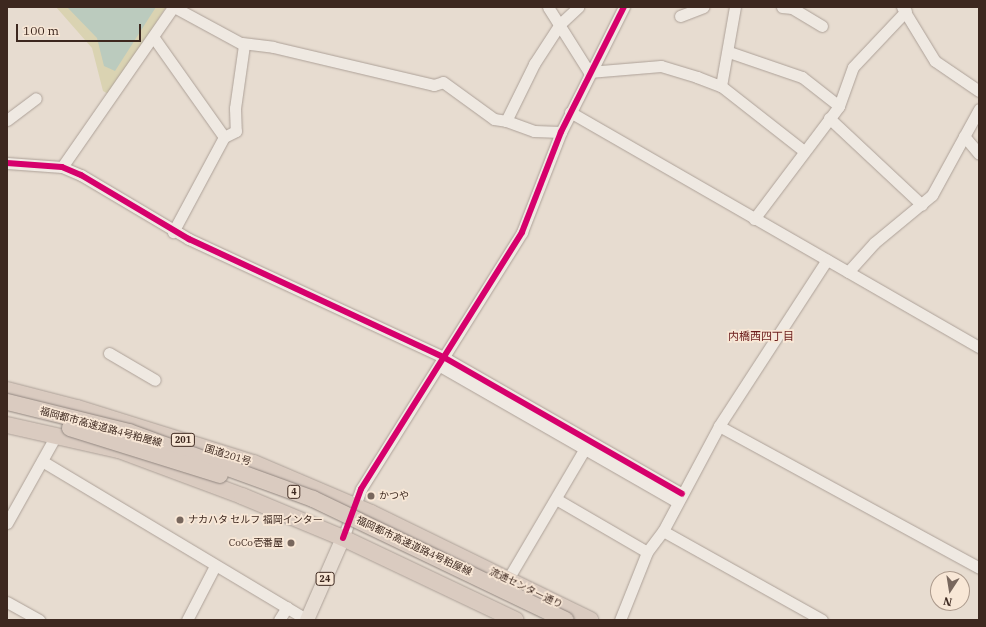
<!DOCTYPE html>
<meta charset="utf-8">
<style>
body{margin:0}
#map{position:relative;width:986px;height:627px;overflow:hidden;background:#e7dcd0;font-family:"IBM Plex Serif","Noto Sans JP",serif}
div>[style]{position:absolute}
.green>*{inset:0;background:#dad3b2}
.water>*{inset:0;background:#bbcbbe}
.roads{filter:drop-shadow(0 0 1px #ada198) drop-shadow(0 0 1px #ada198)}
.minor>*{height:11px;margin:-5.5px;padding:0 5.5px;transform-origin:5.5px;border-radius:5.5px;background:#efe9e2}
.major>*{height:14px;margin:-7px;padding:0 7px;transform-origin:7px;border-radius:7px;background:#e7ddd3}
.highway>*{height:16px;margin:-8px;padding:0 8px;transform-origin:8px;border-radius:8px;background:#dacbc0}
.bridges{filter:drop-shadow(0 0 1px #928780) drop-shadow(0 0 1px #928780)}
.highway-bridge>*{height:16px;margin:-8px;padding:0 8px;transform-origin:8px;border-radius:8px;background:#dacbc0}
.cycleway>*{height:6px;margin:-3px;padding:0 3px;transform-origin:3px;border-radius:3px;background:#d6006c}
.dots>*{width:11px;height:11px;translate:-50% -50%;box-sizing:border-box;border:2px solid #f8e7d6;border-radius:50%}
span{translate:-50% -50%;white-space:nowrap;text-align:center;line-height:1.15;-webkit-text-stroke:3.5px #f8e7d6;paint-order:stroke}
.shield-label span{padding:1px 3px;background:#f8e7d6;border:1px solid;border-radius:3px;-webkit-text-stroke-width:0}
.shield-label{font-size:9px;color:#3d281f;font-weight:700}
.street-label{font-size:10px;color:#3d281f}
.poi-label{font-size:10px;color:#3d281f}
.left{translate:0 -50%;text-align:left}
.right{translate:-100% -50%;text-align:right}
.neighbourhood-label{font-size:11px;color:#6c1d1c}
.frame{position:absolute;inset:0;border:8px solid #3d281f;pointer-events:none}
.north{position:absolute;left:930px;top:571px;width:40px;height:40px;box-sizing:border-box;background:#f8e7d6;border:1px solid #ad9b8d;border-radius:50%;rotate:192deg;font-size:11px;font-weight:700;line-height:16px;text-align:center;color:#3d281f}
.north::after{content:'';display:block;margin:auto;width:14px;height:18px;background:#78675d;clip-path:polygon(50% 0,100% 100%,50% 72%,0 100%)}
.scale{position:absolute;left:16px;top:24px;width:125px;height:18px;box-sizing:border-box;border:2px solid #3d281f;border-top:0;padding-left:5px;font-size:12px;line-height:14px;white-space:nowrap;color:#3d281f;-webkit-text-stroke:3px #f8e7d6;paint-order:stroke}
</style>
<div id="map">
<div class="green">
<div style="clip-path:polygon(56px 7px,166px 7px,110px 95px,103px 91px,92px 48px)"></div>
</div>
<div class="water">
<div style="clip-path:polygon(67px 7px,156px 7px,115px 71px,104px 66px,97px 38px)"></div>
</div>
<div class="roads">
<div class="minor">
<div style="left:174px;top:7px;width:80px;rotate:28.5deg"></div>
<div style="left:244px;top:45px;width:64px;rotate:98.1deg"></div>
<div style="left:235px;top:108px;width:23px;rotate:88deg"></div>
<div style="left:236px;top:131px;width:13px;rotate:153deg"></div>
<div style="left:548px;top:7px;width:77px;rotate:57.8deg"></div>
<div style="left:589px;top:72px;width:72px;rotate:-4.8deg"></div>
<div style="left:661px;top:66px;width:38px;rotate:17deg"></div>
<div style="left:697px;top:77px;width:26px;rotate:21deg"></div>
<div style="left:721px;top:86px;width:105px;rotate:38.1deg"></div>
<div style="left:782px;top:7px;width:10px;rotate:6deg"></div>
<div style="left:792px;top:8px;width:35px;rotate:31deg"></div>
<div style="left:902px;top:7px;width:63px;rotate:58.6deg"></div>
<div style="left:935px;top:61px;width:53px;rotate:34.3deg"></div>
<div style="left:680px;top:16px;width:25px;rotate:-21deg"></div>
<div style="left:154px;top:38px;width:121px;rotate:54.7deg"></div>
<div style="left:224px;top:137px;width:108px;rotate:118.2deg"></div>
<div style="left:242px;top:43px;width:31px;rotate:7deg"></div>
<div style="left:273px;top:47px;width:165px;rotate:13.3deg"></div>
<div style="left:434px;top:85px;width:9px;rotate:-18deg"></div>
<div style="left:443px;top:82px;width:63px;rotate:36deg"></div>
<div style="left:494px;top:119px;width:12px;rotate:9deg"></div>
<div style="left:729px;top:52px;width:77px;rotate:18.9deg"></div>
<div style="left:802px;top:77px;width:47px;rotate:38.1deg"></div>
<div style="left:721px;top:86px;width:80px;rotate:-80deg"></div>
<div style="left:570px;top:112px;width:472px;rotate:29.9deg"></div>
<div style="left:829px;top:118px;width:127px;rotate:43.1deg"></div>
<div style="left:7px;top:120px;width:36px;rotate:-37deg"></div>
<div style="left:561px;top:132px;width:27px;rotate:-178deg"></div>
<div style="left:534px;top:131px;width:30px;rotate:-160deg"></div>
<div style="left:506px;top:121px;width:64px;rotate:-63.8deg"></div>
<div style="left:534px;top:64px;width:48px;rotate:-57deg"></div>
<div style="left:560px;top:24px;width:25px;rotate:-43deg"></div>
<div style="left:964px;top:136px;width:23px;rotate:50deg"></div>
<div style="left:7px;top:163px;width:55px;rotate:4.2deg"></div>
<div style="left:62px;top:167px;width:21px;rotate:23deg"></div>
<div style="left:81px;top:175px;width:126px;rotate:30.7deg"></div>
<div style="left:189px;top:239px;width:282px;rotate:24.9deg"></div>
<div style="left:445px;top:358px;width:273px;rotate:29.8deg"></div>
<div style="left:62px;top:167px;width:195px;rotate:-55.2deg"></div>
<div style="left:754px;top:219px;width:141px;rotate:-53deg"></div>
<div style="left:839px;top:106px;width:41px;rotate:-70.3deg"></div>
<div style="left:853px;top:67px;width:77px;rotate:-46.6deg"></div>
<div style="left:848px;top:272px;width:39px;rotate:-48deg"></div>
<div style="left:874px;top:243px;width:75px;rotate:-39.6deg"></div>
<div style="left:932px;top:195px;width:98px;rotate:-61.3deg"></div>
<div style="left:109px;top:353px;width:53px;rotate:30.4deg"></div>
<div style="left:440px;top:366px;width:273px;rotate:29.8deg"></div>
<div style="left:719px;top:426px;width:296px;rotate:28.6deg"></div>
<div style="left:42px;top:461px;width:310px;rotate:30.9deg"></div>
<div style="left:556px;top:499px;width:105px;rotate:30.2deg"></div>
<div style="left:7px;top:523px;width:98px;rotate:-60.8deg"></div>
<div style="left:663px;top:531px;width:182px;rotate:29.2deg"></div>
<div style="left:343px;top:538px;width:52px;rotate:-69.8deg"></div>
<div style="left:361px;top:489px;width:303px;rotate:-57.9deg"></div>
<div style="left:522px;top:232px;width:107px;rotate:-68.7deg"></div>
<div style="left:561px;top:132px;width:140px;rotate:-63.3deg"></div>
<div style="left:508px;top:579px;width:158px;rotate:-59.5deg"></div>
<div style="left:7px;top:602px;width:37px;rotate:29deg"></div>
<div style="left:187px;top:620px;width:61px;rotate:-62.6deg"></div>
<div style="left:279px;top:620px;width:15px;rotate:-58deg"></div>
<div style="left:620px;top:620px;width:73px;rotate:-68.3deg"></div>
<div style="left:647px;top:552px;width:26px;rotate:-53deg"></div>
<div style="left:663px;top:531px;width:119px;rotate:-61.9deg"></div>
<div style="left:719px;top:426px;width:198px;rotate:-57deg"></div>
</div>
<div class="major">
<div style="left:307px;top:620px;width:90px;rotate:-66.3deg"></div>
</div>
<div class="highway">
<div style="left:7px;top:390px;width:72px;rotate:14.4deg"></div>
<div style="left:77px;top:408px;width:185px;rotate:17.3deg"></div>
<div style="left:254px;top:463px;width:127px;rotate:23.1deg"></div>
<div style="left:371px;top:513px;width:244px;rotate:26deg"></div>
<div style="left:7px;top:425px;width:115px;rotate:12.6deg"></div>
<div style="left:119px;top:450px;width:131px;rotate:20.5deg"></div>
<div style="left:242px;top:496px;width:109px;rotate:22.6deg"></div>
<div style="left:343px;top:538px;width:191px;rotate:25.4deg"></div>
</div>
</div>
<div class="bridges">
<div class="highway-bridge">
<div style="left:7px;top:402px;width:126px;rotate:13.8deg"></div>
<div style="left:129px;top:432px;width:196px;rotate:20deg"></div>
<div style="left:313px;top:499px;width:280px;rotate:25.6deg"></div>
<div style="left:70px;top:428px;width:157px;rotate:17.4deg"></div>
</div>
</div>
<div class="cycleway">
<div style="left:7px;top:163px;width:55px;rotate:4.2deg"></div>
<div style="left:62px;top:167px;width:21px;rotate:23deg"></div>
<div style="left:81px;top:175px;width:126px;rotate:30.7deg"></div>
<div style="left:189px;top:239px;width:282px;rotate:24.9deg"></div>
<div style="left:445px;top:358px;width:273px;rotate:29.8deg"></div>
<div style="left:343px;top:538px;width:52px;rotate:-69.8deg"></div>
<div style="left:361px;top:489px;width:303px;rotate:-57.9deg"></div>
<div style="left:522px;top:232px;width:107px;rotate:-68.7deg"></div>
<div style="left:561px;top:132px;width:140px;rotate:-63.3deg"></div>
</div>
<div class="dots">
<div style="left:371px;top:496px;background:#78675d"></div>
<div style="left:180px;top:520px;background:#78675d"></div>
<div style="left:291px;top:543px;background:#78675d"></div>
</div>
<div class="shield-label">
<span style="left:183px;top:440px">201</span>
<span style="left:294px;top:492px">4</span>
<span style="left:325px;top:579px">24</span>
</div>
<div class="street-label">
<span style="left:101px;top:427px;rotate:15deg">福岡都市高速道路4号粕屋線</span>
<span style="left:228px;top:455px;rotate:17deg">国道201号</span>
<span style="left:414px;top:546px;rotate:25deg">福岡都市高速道路4号粕屋線</span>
<span style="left:526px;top:588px;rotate:26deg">流通センター通り</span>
</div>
<div class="poi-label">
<span class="left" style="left:379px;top:496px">かつや</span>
<span class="left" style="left:188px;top:520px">ナカハタ セルフ 福岡インター</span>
<span class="right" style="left:283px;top:543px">CoCo壱番屋</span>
</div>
<div class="neighbourhood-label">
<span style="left:761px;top:336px">内橋西四丁目</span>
</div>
<div class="frame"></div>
<div class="north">N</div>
<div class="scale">100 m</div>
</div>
